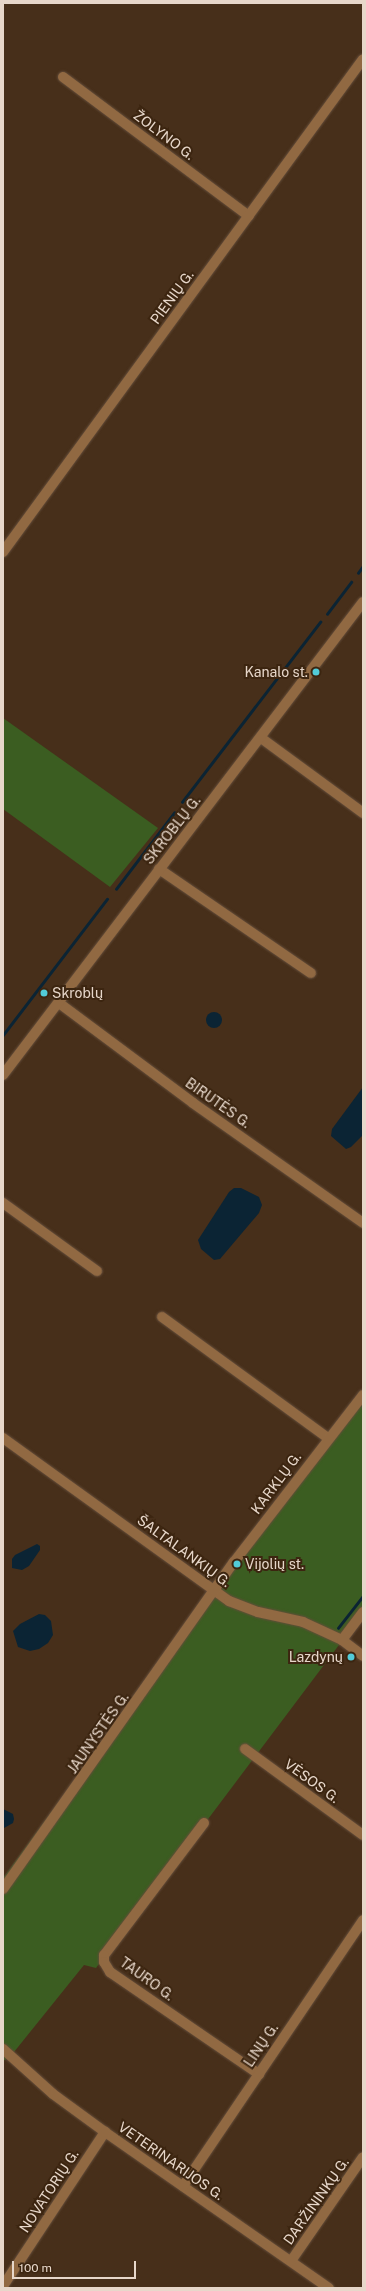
<!DOCTYPE html>
<meta charset="utf-8">
<style>
body{margin:0}
#map{position:relative;width:366px;height:2291px;overflow:hidden;background:#472f1a;font-family:"Public Sans",sans-serif}
div>[style]{position:absolute}
.green>*{inset:0;background:#3b5d21}
.water>*{inset:0;background:#0b2434}
.round{border-radius:50%}
.stream>*{height:2.5px;margin:-1.25px;padding:0 1.25px;transform-origin:1.25px;border-radius:1.25px;background:#0b2434}
.roads{filter:drop-shadow(0 0 1px #644d3a) drop-shadow(0 0 1px #644d3a)}
.minor>*{height:10px;margin:-5px;padding:0 5px;transform-origin:5px;border-radius:5px;background:#916942}
.dots>*{width:11px;height:11px;translate:-50% -50%;box-sizing:border-box;border:2px solid #3c2510;border-radius:50%}
span{translate:-50% -50%;white-space:nowrap;text-align:center;line-height:1.15;-webkit-text-stroke:4px #3c2510;paint-order:stroke}
.street-label{font-size:14px;color:#e7d7ca}
.poi-label{font-size:14px;color:#e7d7ca}
.right{translate:-100% -50%;text-align:right}
.left{translate:0 -50%;text-align:left}
.frame{position:absolute;inset:0;border:4px solid #e7d7ca;pointer-events:none}
.scale{position:absolute;left:12px;top:2261px;width:124px;height:18px;box-sizing:border-box;border:2px solid #e7d7ca;border-top:0;padding-left:5px;font-size:12px;line-height:14px;white-space:nowrap;color:#e7d7ca;-webkit-text-stroke:3px #3c2510;paint-order:stroke}
</style>
<div id="map">
<div class="green">
<div style="clip-path:polygon(3px 718px,158px 828px,110px 887px,3px 809px)"></div>
<div style="clip-path:polygon(363px 1395px,363px 1607px,342px 1634px,339px 1645px,96px 1968px,84px 1965px,10px 2057px,3px 2061px,3px 1878px,196px 1613px)"></div>
</div>
<div class="water">
<div class="round" style="left:206px;top:1012px;width:16px;height:16px"></div>
<div style="clip-path:polygon(363px 1087px,363px 1135px,351px 1147px,346px 1149px,331px 1136px,332px 1129px)"></div>
<div style="clip-path:polygon(234px 1188px,241px 1188px,259px 1197px,262px 1205px,259px 1213px,220px 1259px,214px 1260px,201px 1249px,198px 1240px,229px 1192px)"></div>
<div style="clip-path:polygon(37px 1544px,40px 1546px,40px 1550px,29px 1566px,22px 1570px,12px 1568px,12px 1559px,15px 1555px)"></div>
<div style="clip-path:polygon(39px 1614px,45px 1615px,51px 1621px,53px 1635px,48px 1643px,39px 1649px,30px 1651px,18px 1647px,13px 1631px,20px 1624px)"></div>
<div style="clip-path:polygon(3px 1809px,13px 1814px,14px 1819px,13px 1823px,4px 1828px)"></div>
</div>
<div class="stream">
<div style="left:358px;top:573px;width:9px;rotate:-54deg"></div>
<div style="left:327px;top:614px;width:40px;rotate:-53deg"></div>
<div style="left:182px;top:802px;width:227px;rotate:-52.5deg"></div>
<div style="left:116px;top:889px;width:96px;rotate:-52.7deg"></div>
<div style="left:3px;top:1035px;width:171px;rotate:-52.6deg"></div>
<div style="left:338px;top:1628px;width:41px;rotate:-52deg"></div>
</div>
<div class="roads">
<div class="minor">
<div style="left:63px;top:77px;width:232px;rotate:36.8deg"></div>
<div style="left:3px;top:552px;width:610px;rotate:-53.86deg"></div>
<div style="left:261px;top:738px;width:127px;rotate:36.3deg"></div>
<div style="left:159px;top:869px;width:184px;rotate:34.4deg"></div>
<div style="left:59px;top:1003px;width:167px;rotate:36.7deg"></div>
<div style="left:193px;top:1103px;width:208px;rotate:35.2deg"></div>
<div style="left:3px;top:1075px;width:594px;rotate:-52.73deg"></div>
<div style="left:3px;top:1203px;width:116px;rotate:35.9deg"></div>
<div style="left:162px;top:1317px;width:205px;rotate:36.1deg"></div>
<div style="left:3px;top:1438px;width:279px;rotate:35.8deg"></div>
<div style="left:229px;top:1601px;width:31px;rotate:21deg"></div>
<div style="left:258px;top:1612px;width:46px;rotate:12.5deg"></div>
<div style="left:303px;top:1622px;width:43px;rotate:24.8deg"></div>
<div style="left:342px;top:1640px;width:26px;rotate:37deg"></div>
<div style="left:342px;top:1640px;width:35px;rotate:-53deg"></div>
<div style="left:245px;top:1749px;width:146px;rotate:36.1deg"></div>
<div style="left:204px;top:1823px;width:166px;rotate:127.1deg"></div>
<div style="left:104px;top:1955px;width:7px;rotate:90deg"></div>
<div style="left:104px;top:1962px;width:12px;rotate:59deg"></div>
<div style="left:110px;top:1972px;width:181px;rotate:34.4deg"></div>
<div style="left:3px;top:1889px;width:400px;rotate:-54.8deg"></div>
<div style="left:234px;top:1562px;width:211px;rotate:-52.3deg"></div>
<div style="left:3px;top:2049px;width:67px;rotate:42deg"></div>
<div style="left:53px;top:2094px;width:64px;rotate:36.2deg"></div>
<div style="left:105px;top:2132px;width:273px;rotate:34.9deg"></div>
<div style="left:183px;top:2186px;width:321px;rotate:-55.9deg"></div>
<div style="left:291px;top:2261px;width:126px;rotate:-55.3deg"></div>
<div style="left:3px;top:2286px;width:185px;rotate:-56.5deg"></div>
</div>
</div>
<div class="dots">
<div style="left:316px;top:672px;background:#52cbd8"></div>
<div style="left:44px;top:993px;background:#52cbd8"></div>
<div style="left:237px;top:1564px;background:#52cbd8"></div>
<div style="left:351px;top:1657px;background:#52cbd8"></div>
</div>
<div class="street-label">
<span style="left:164px;top:135px;rotate:37deg">ŽOLYNO G.</span>
<span style="left:172px;top:297px;rotate:-54deg">PIENIŲ G.</span>
<span style="left:172px;top:830px;rotate:-52deg">SKROBLŲ G.</span>
<span style="left:218px;top:1103px;rotate:35deg">BIRUTĖS G.</span>
<span style="left:276px;top:1483px;rotate:-53deg">KARKLŲ G.</span>
<span style="left:184px;top:1551px;rotate:36deg">ŠALTALANKIŲ G.</span>
<span style="left:98px;top:1733px;rotate:-55deg">JAUNYSTĖS G.</span>
<span style="left:312px;top:1781px;rotate:36deg">VĖSOS G.</span>
<span style="left:147px;top:1979px;rotate:36deg">TAURO G.</span>
<span style="left:261px;top:2045px;rotate:-56deg">LINŲ G.</span>
<span style="left:171px;top:2161px;rotate:35deg">VETERINARIJOS G.</span>
<span style="left:49px;top:2191px;rotate:-57deg">NOVATORIŲ G.</span>
<span style="left:316px;top:2201px;rotate:-55deg">DARŽININKŲ G.</span>
</div>
<div class="poi-label">
<span class="right" style="left:308px;top:672px">Kanalo st.</span>
<span class="left" style="left:52px;top:993px">Skroblų</span>
<span class="left" style="left:245px;top:1564px">Vijolių st.</span>
<span class="right" style="left:343px;top:1657px">Lazdynų</span>
</div>
<div class="frame"></div>
<div class="scale">100 m</div>
</div>
